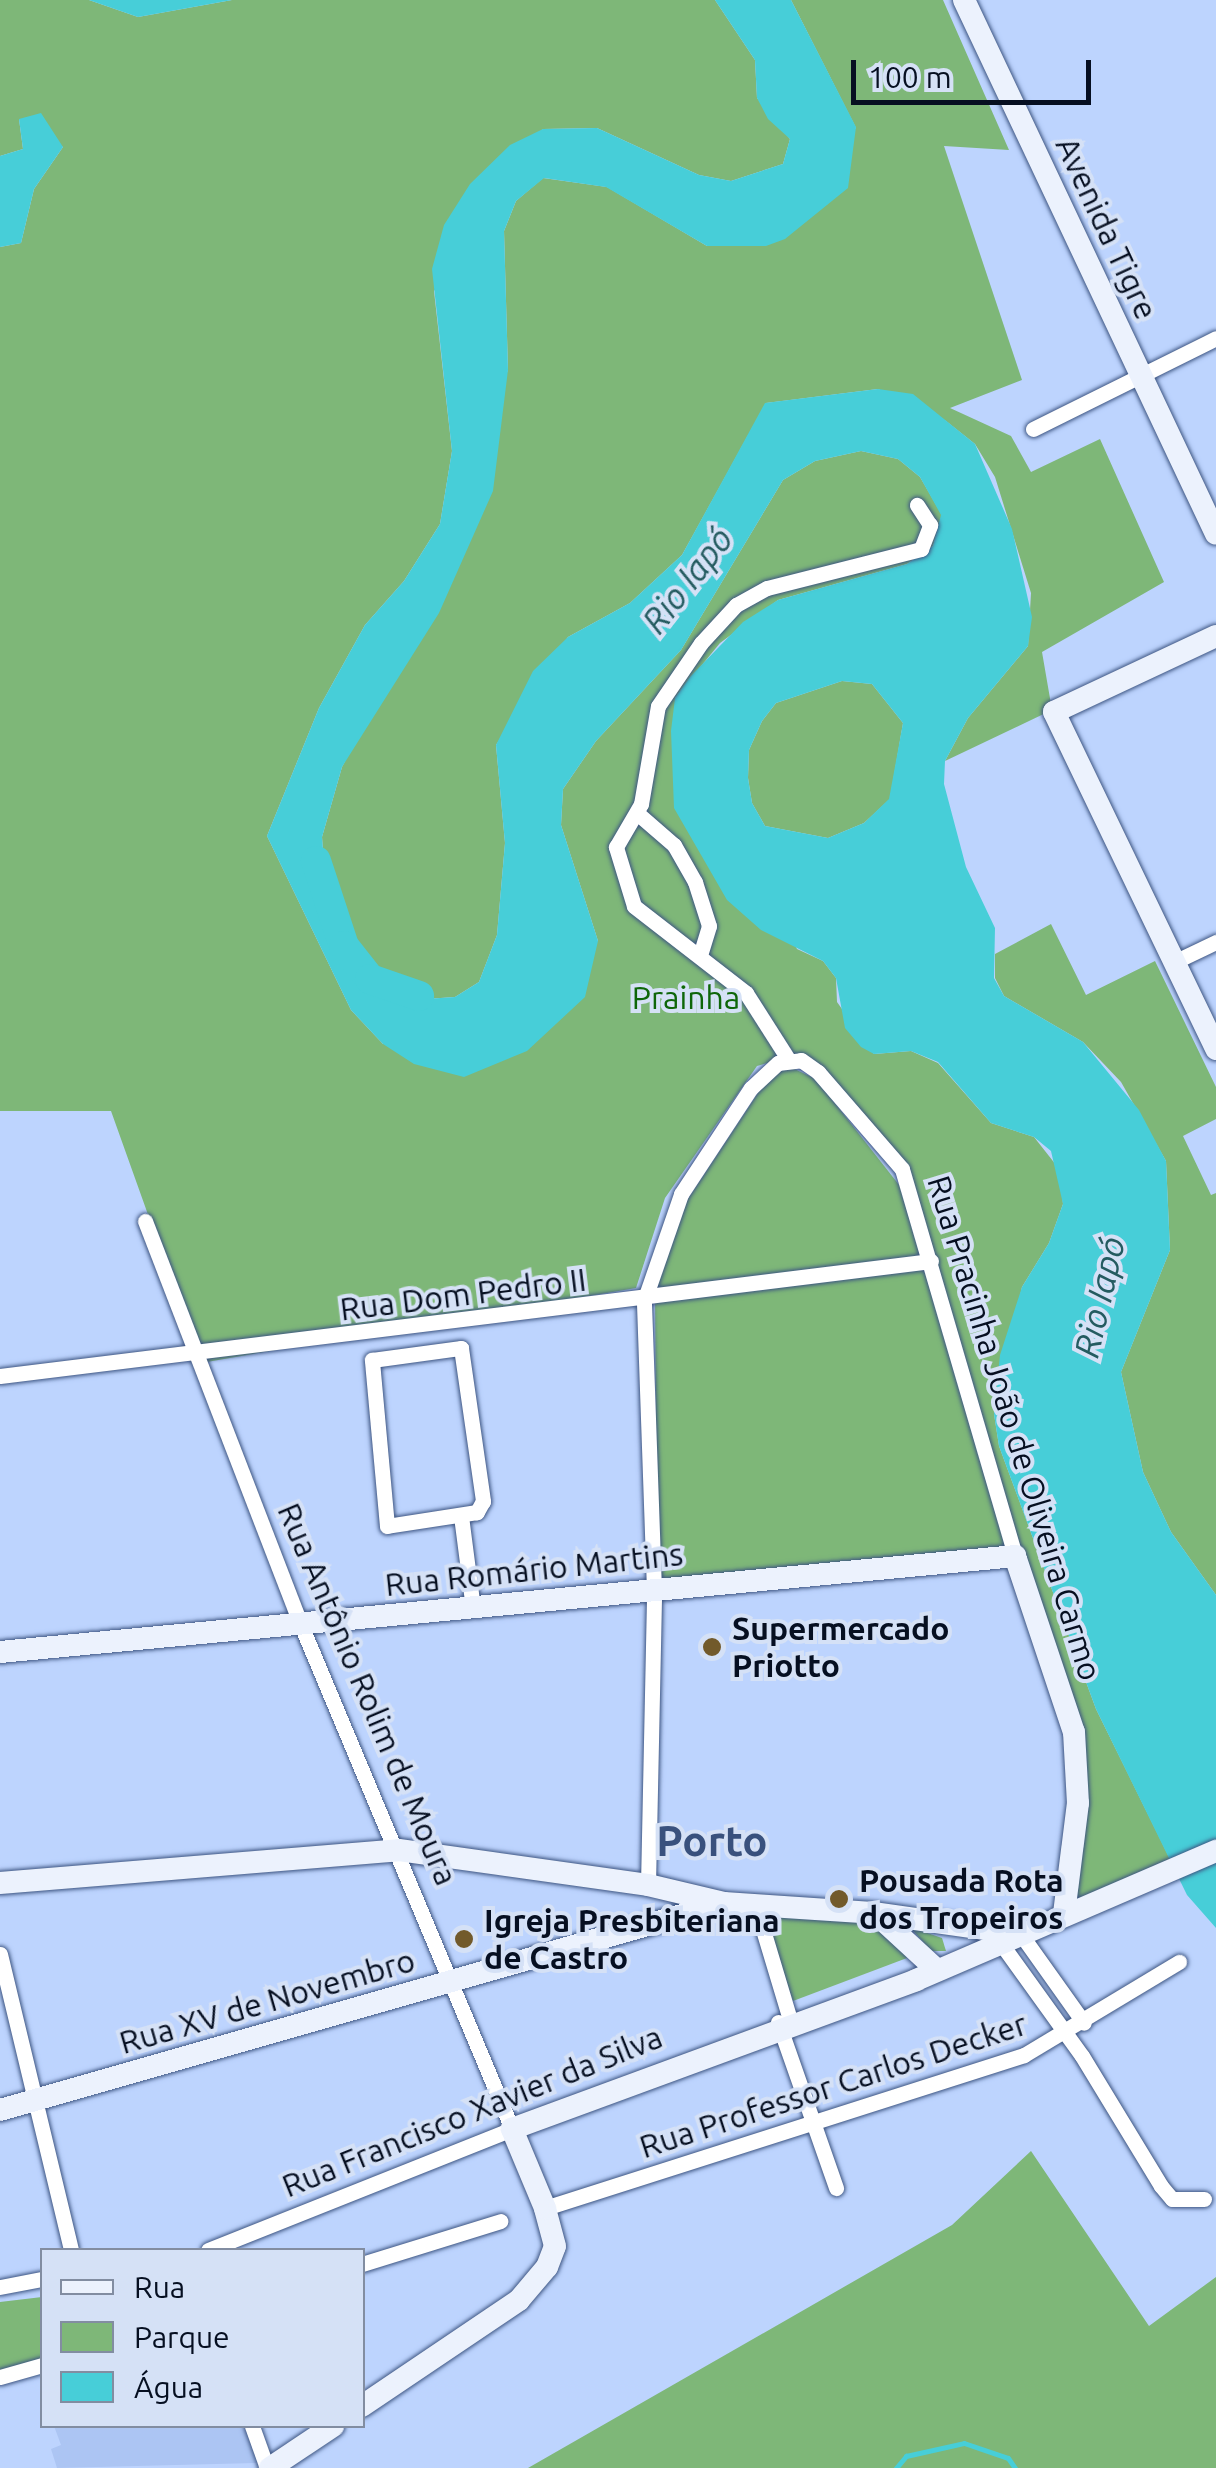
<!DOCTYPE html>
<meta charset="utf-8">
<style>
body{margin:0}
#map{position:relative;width:1216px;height:2468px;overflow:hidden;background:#bdd4fe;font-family:Ubuntu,sans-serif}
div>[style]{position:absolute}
.built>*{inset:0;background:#acc5f3}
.green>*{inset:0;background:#7eb778}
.water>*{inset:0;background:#47ced8}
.stream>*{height:5px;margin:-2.5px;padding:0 2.5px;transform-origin:2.5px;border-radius:2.5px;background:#47ced8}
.river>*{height:30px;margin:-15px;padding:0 15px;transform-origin:15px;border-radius:15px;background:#47ced8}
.roads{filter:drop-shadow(0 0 2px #3d5582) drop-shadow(0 0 2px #3d5582)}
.street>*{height:15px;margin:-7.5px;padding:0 7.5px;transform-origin:7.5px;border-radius:7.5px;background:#fff}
.secondary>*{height:22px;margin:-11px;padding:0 11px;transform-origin:11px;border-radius:11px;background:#ecf2fd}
.dots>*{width:28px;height:28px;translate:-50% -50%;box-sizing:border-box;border:5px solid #d5e1f6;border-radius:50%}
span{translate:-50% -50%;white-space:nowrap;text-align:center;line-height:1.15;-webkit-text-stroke:8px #d5e1f6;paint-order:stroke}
.street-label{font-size:32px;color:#060f21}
.park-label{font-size:32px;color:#0e6609}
.poi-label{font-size:32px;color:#060f21;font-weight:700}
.left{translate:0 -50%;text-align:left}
.water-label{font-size:35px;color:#245b60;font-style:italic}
.district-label{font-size:42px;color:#39517d;font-weight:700}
.legend{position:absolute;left:40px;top:2248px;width:325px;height:180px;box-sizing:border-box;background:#d5e1f6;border:2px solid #828da1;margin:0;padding:12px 18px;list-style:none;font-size:30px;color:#060f21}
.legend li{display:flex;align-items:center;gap:20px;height:50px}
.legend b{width:50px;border:2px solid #828da1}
.scale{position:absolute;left:851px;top:60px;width:240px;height:45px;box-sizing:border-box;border:5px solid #060f21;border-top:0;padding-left:12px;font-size:30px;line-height:35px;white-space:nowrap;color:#060f21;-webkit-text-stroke:8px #d5e1f6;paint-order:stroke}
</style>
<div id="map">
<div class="built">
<div style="clip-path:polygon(54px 2426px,246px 2426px,259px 2463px,57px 2468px,51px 2449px,61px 2445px)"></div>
</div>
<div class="green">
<div style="clip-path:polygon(0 0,89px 0,138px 17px,232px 0,715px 0,755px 60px,757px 98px,790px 139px,783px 164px,731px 181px,699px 175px,597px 128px,543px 129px,434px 291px,452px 451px,440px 524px,404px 581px,365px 625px,319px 708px,267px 836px,351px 1010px,383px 1044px,598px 941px,561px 825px,563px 789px,596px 741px,681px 650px,783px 480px,815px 461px,861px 451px,898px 459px,920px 477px,942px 515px,933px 546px,907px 564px,778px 600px,720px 643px,675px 698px,797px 949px,823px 961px,836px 978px,837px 1002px,874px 1054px,911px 1051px,938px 1063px,991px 1123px,1034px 1137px,1060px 1170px,1063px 1204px,1049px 1243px,1022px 1287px,994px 1414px,999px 1446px,1096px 1709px,1172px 1863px,1075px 1903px,1084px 1806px,905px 1168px,790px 1056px,757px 1066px,665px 1198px,636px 1288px,201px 1363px,111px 1111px,0 1111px,0 247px,21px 243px,34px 189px,63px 147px,19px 119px,23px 149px,0 156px)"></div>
<div style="clip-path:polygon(791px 0,943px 0,1009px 150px,944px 146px,1022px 380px,950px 408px,1011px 436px,1031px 472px,1100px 439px,1164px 582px,1042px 652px,1052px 710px,945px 761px,968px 718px,1028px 646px,1031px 593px,995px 477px,975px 444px,946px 421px,878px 389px,766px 403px,682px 555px,630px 603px,568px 637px,496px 745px,505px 843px,497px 935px,479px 982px,455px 997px,426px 999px,370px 979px,344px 946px,326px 892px,322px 837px,342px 767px,373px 707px,508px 370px,504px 231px,516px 201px,543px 178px,607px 187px,707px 246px,856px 128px)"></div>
<div style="clip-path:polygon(842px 681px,872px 684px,903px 723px,890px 799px,864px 823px,828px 838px,765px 826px,752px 803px,748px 778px,749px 750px,762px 721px,776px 703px)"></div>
<div style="clip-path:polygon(1051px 924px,1086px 995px,1155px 961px,1216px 1087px,1216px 1119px,1183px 1136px,1211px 1195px,1216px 1193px,1216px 1595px,1171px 1532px,1143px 1472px,1121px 1372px,1170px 1250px,1166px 1161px,1121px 1082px,1083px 1042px,1004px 996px,995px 978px,995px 954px)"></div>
<div style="clip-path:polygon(788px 1066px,816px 1079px,903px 1190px,1007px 1550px,657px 1585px,655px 1292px,680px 1211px,768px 1078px)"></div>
<div style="clip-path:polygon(762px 1910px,888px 1923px,907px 1958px,793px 2001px)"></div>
<div style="clip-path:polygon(910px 1927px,942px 1938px,946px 1951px,931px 1951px)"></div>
<div style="clip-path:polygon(1031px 2151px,1149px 2326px,1216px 2277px,1216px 2468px,528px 2468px,952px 2225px)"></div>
<div style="clip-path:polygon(42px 2297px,42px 2358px,0 2372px,0 2302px)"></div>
</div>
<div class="water">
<div style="clip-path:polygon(89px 0,232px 0,138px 17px)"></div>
<div style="clip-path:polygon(evenodd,715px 0,791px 0,856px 127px,848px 188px,785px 239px,766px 246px,707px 246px,606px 187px,544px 178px,516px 201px,504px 231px,508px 370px,493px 491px,439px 613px,342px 767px,322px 837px,326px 892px,344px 946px,370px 979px,426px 999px,455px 997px,479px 982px,497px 935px,505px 843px,496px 745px,533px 671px,568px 637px,630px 603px,682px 555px,765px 403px,878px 389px,913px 394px,975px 444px,1012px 529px,1032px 617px,1028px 646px,968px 718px,945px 761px,944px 784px,966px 867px,995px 928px,994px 978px,1004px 996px,1083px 1042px,1139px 1110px,1166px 1161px,1170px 1250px,1121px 1372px,1143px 1472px,1171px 1532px,1216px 1595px,1216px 1928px,1187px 1895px,1096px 1709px,999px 1446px,994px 1414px,1000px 1355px,1022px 1287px,1049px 1243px,1063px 1204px,1051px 1151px,1034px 1137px,991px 1123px,938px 1062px,911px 1051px,874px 1054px,861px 1047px,845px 1028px,836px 978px,823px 961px,761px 930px,727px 900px,674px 808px,671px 731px,675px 698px,690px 677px,743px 622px,778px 600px,907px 564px,933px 546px,941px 515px,920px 477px,898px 459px,861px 451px,815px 461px,783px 480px,681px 650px,596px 741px,563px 789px,561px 825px,598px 941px,585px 997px,527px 1051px,464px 1077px,414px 1064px,383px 1044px,351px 1010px,267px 836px,319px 708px,365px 625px,404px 581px,440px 524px,452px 451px,432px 269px,444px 225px,470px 184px,510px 145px,543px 129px,597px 128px,699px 175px,731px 181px,783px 164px,790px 139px,768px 119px,757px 98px,755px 60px,715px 0,842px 681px,872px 684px,903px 723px,889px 799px,864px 823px,828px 838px,765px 826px,752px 803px,748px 778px,749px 750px,762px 721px,776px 703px,842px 681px)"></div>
<div style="clip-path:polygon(41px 113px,63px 147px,34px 189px,21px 243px,0 247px,0 156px,23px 149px,19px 119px)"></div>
</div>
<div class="stream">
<div style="left:896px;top:2468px;width:16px;rotate:-50deg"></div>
<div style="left:906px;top:2456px;width:59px;rotate:-12.6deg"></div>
<div style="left:964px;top:2443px;width:46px;rotate:18.8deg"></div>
<div style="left:1008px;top:2458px;width:12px;rotate:55deg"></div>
</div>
<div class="river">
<div style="left:316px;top:861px;width:89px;rotate:71.8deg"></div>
<div style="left:344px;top:946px;width:42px;rotate:51.8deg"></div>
<div style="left:370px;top:979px;width:52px;rotate:19.1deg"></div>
</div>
<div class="roads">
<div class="street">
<div style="left:1033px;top:429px;width:204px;rotate:-26.4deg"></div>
<div style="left:637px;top:813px;width:49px;rotate:40.9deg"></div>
<div style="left:674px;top:845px;width:43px;rotate:60.4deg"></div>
<div style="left:695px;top:882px;width:46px;rotate:72.3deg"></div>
<div style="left:709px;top:926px;width:31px;rotate:107deg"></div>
<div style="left:1174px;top:962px;width:47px;rotate:-25.5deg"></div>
<div style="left:788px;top:1059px;width:78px;rotate:-122.5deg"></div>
<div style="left:746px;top:993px;width:142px;rotate:-142.2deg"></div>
<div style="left:634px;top:906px;width:62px;rotate:-107deg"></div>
<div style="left:616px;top:847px;width:50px;rotate:-59.8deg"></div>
<div style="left:641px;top:804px;width:99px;rotate:-80.2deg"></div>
<div style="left:658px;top:706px;width:76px;rotate:-55.7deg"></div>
<div style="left:701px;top:643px;width:52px;rotate:-47.4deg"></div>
<div style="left:736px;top:605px;width:35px;rotate:-29deg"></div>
<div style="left:767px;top:588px;width:159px;rotate:-14.2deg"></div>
<div style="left:921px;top:549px;width:26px;rotate:-69deg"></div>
<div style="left:930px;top:525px;width:24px;rotate:-123deg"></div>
<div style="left:145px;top:1221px;width:433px;rotate:68.9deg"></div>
<div style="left:301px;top:1625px;width:546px;rotate:67.28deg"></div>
<div style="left:512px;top:2129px;width:327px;rotate:158.3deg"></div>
<div style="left:461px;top:1348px;width:155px;rotate:81.8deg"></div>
<div style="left:483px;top:1501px;width:13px;rotate:119deg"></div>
<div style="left:477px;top:1512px;width:91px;rotate:171.2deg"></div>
<div style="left:387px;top:1526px;width:167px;rotate:-95.2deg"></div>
<div style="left:372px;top:1360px;width:90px;rotate:-7.7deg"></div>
<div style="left:0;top:1376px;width:938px;rotate:-7.04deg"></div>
<div style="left:461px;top:1516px;width:93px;rotate:82.6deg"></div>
<div style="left:648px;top:1885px;width:295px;rotate:-88.8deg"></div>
<div style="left:654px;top:1590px;width:289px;rotate:-92deg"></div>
<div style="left:644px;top:1301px;width:113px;rotate:-70.9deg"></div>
<div style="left:681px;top:1194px;width:127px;rotate:-56.6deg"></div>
<div style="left:751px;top:1088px;width:37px;rotate:-43deg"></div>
<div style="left:778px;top:1063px;width:23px;rotate:-7deg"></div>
<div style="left:801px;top:1060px;width:21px;rotate:35deg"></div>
<div style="left:818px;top:1072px;width:128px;rotate:49.1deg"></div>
<div style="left:902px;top:1169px;width:403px;rotate:73.7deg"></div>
<div style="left:755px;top:1903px;width:128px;rotate:73.3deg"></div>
<div style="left:1020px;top:1933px;width:110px;rotate:54.6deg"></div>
<div style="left:1000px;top:1942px;width:140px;rotate:54.3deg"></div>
<div style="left:1082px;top:2056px;width:152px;rotate:58.7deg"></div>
<div style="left:1161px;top:2186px;width:17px;rotate:50deg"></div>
<div style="left:1172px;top:2199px;width:32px"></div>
<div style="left:0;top:1954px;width:304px;rotate:76.5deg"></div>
<div style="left:778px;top:2022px;width:176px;rotate:70.7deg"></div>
<div style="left:545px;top:2208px;width:503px;rotate:-17.71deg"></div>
<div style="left:1024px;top:2055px;width:181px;rotate:-31deg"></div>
<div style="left:362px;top:2264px;width:145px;rotate:-17.2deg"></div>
<div style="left:0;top:2287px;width:43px;rotate:-10.8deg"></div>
<div style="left:0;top:2377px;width:44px;rotate:-15.9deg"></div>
<div style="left:252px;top:2426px;width:45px;rotate:70.3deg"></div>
</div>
<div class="secondary">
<div style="left:964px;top:0;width:590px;rotate:64.74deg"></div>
<div style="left:1216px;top:636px;width:179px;rotate:154.9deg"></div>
<div style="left:1054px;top:712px;width:374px;rotate:64.3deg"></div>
<div style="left:0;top:1652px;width:1020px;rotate:-5.4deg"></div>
<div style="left:1015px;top:1556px;width:186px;rotate:71.5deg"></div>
<div style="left:1074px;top:1732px;width:71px;rotate:86.8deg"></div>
<div style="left:1078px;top:1803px;width:112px;rotate:97.2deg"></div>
<div style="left:0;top:1883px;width:400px;rotate:-4.7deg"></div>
<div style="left:399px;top:1850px;width:251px;rotate:8deg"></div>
<div style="left:648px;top:1885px;width:78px;rotate:13.3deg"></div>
<div style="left:724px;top:1903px;width:149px;rotate:3.8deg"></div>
<div style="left:873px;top:1913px;width:142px;rotate:8.1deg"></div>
<div style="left:876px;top:1914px;width:83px;rotate:42.6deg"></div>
<div style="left:0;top:2110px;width:750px;rotate:-15.95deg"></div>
<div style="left:362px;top:2406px;width:189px;rotate:-34deg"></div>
<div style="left:519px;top:2300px;width:43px;rotate:-49.7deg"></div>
<div style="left:547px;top:2267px;width:22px;rotate:-69deg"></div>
<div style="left:555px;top:2246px;width:39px;rotate:-105deg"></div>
<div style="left:545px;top:2208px;width:86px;rotate:-112.7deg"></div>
<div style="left:512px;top:2129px;width:431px;rotate:-20.2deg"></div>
<div style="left:916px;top:1980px;width:327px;rotate:-23.3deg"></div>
<div style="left:270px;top:2468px;width:76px;rotate:-33.7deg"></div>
</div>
</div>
<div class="dots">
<div style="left:712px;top:1647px;background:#725a2b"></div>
<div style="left:839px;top:1899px;background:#725a2b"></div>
<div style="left:464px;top:1939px;background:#725a2b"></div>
</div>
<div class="street-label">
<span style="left:1107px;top:228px;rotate:65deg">Avenida Tigre</span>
<span style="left:463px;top:1294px;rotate:-7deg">Rua Dom Pedro II</span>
<span style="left:1015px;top:1428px;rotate:73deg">Rua Pracinha João de Oliveira Carmo</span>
<span style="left:534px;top:1569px;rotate:-6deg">Rua Romário Martins</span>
<span style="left:368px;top:1694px;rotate:67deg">Rua Antônio Rolim de Moura</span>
<span style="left:267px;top:2001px;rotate:-16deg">Rua XV de Novembro</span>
<span style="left:833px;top:2085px;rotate:-18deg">Rua Professor Carlos Decker</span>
<span style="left:472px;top:2111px;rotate:-22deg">Rua Francisco Xavier da Silva</span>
</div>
<div class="park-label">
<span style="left:686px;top:997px">Prainha</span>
</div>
<div class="poi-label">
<span class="left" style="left:732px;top:1647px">Supermercado<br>Priotto</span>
<span class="left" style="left:859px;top:1899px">Pousada Rota<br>dos Tropeiros</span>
<span class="left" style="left:484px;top:1939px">Igreja Presbiteriana<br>de Castro</span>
</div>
<div class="water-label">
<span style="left:687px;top:580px;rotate:-52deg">Rio Iapó</span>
<span style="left:1099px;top:1297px;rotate:-77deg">Rio Iapó</span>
</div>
<div class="district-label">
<span style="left:712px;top:1841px">Porto</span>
</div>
<ul class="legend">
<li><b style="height:12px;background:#ecf2fd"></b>Rua</li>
<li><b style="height:28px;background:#7eb778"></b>Parque</li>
<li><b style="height:28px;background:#47ced8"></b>Água</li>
</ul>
<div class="scale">100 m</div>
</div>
